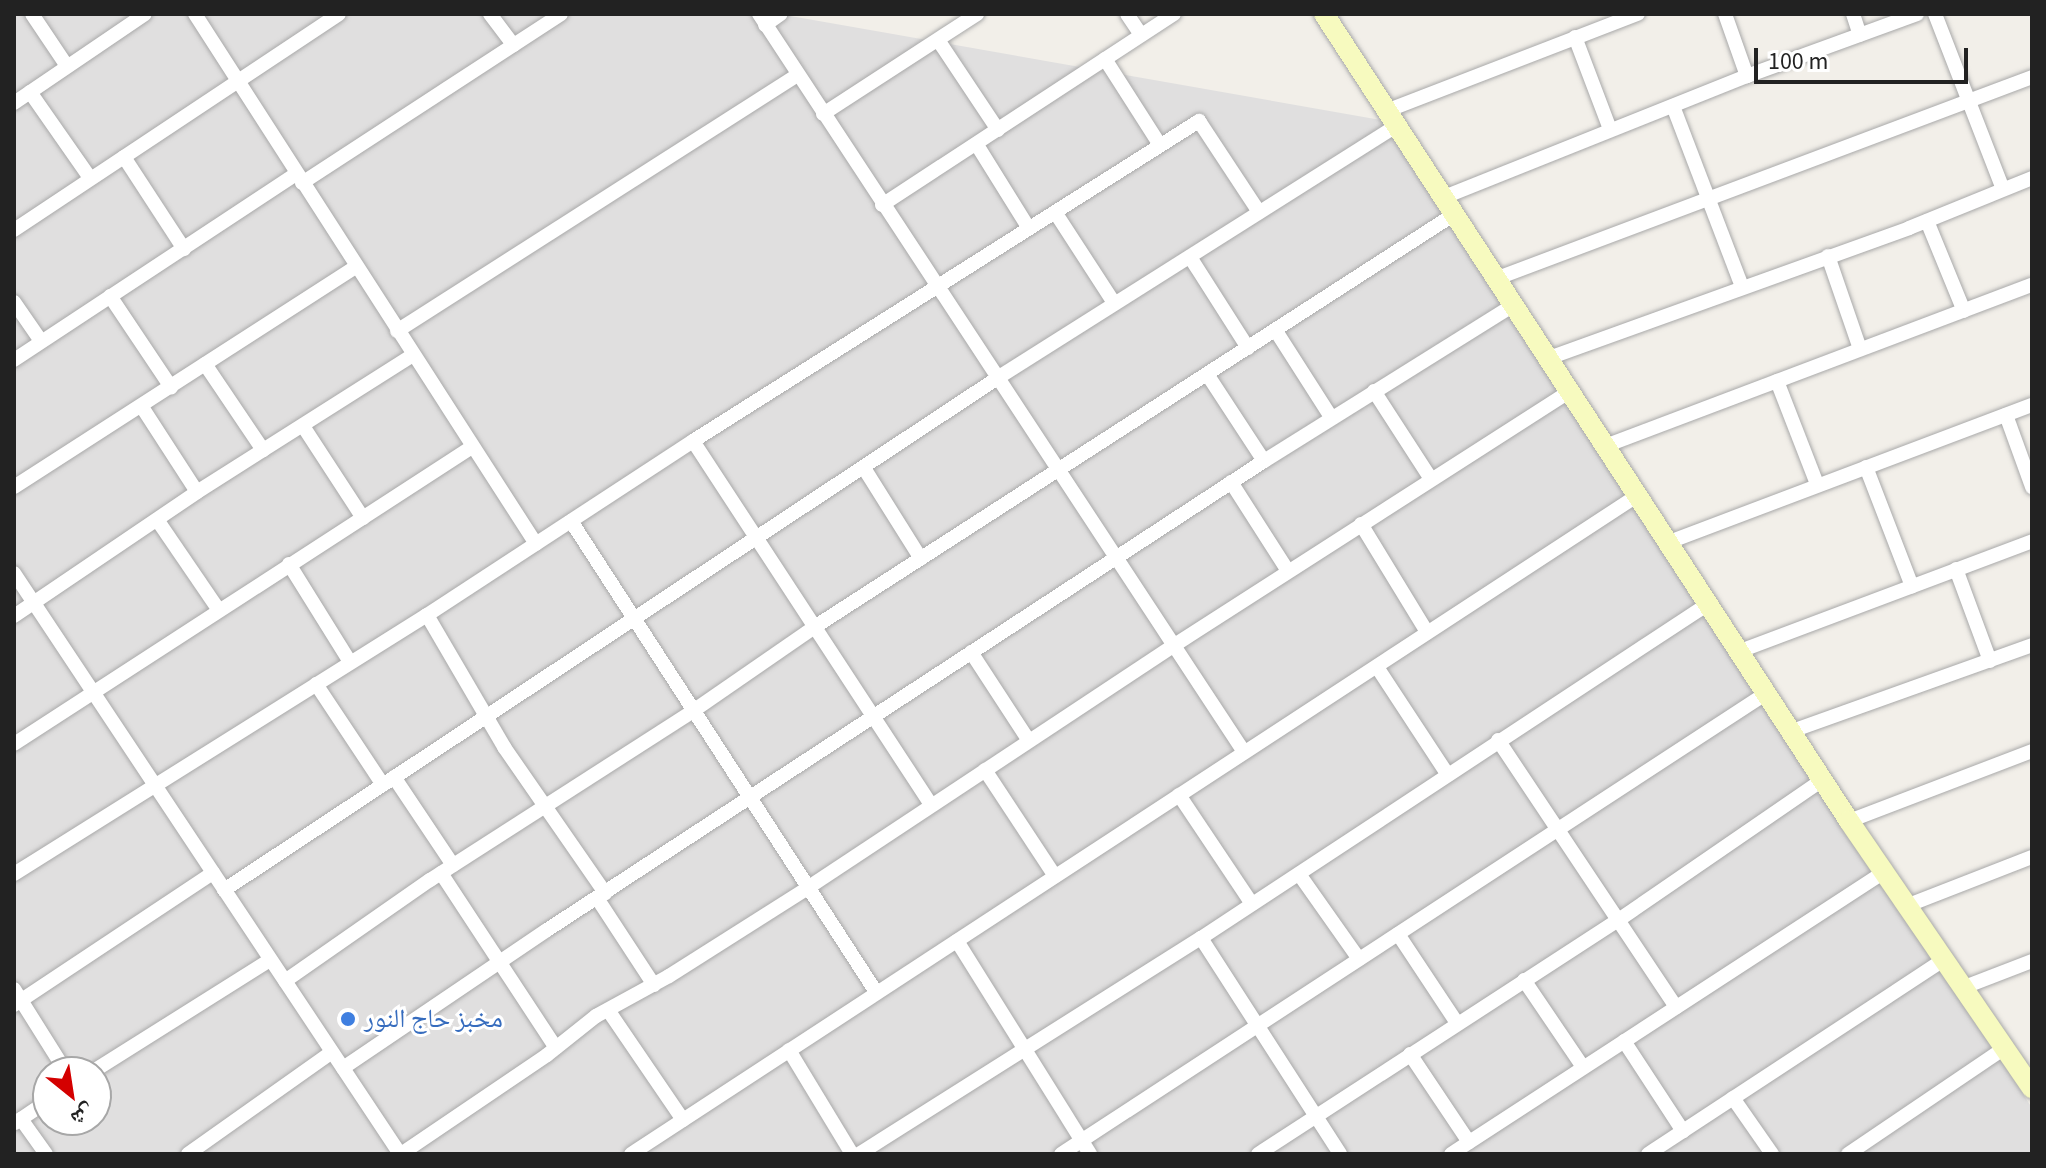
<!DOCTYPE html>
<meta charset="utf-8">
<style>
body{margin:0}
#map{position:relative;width:2046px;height:1168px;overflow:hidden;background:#f2efe9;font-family:"Source Sans 3","Noto Naskh Arabic",sans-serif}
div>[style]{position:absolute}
.residential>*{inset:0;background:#e0dfdf}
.roads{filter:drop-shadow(0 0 2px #a9a9a9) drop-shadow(0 0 2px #a9a9a9)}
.street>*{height:14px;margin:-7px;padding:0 7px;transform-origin:7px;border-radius:7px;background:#fff}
.secondary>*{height:20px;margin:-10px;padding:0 10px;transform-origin:10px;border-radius:10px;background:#f7fabf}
.dots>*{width:22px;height:22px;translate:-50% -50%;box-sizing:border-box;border:4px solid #fff;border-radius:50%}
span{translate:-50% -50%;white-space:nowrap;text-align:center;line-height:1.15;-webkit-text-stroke:6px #fff;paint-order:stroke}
.shop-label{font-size:26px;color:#366cbe}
.left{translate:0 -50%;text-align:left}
.frame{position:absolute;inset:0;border:16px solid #222;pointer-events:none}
.north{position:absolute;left:32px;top:1056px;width:80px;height:80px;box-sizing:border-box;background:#fff;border:2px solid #a7a7a7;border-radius:50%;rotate:150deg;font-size:22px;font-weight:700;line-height:32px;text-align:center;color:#222}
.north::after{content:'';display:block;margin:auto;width:28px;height:36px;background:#d40000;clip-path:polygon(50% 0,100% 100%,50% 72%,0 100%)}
.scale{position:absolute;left:1754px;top:48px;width:214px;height:36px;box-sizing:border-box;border:4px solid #222;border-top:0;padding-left:10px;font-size:24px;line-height:28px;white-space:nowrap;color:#222;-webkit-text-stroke:6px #fff;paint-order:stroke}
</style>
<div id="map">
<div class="residential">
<div style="clip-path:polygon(evenodd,14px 14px,779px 14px,1392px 122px,2032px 1108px,2032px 1154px,14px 1154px,14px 14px,48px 1072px,96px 1072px,96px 1120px,48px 1120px,48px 1072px)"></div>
</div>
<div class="roads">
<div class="street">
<div style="left:32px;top:14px;width:63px;rotate:56.1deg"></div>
<div style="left:195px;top:14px;width:630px;rotate:57.24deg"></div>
<div style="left:490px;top:14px;width:39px;rotate:53deg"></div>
<div style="left:759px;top:14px;width:883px;rotate:56.69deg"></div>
<div style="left:1127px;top:14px;width:25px;rotate:56deg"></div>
<div style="left:1725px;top:14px;width:66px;rotate:70.5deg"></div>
<div style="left:1853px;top:14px;width:22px;rotate:72deg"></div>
<div style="left:1935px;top:14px;width:188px;rotate:68.8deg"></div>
<div style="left:765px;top:25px;width:19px;rotate:-35deg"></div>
<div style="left:1575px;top:37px;width:98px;rotate:69.2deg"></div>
<div style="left:938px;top:40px;width:108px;rotate:56.3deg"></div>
<div style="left:1105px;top:59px;width:102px;rotate:57.4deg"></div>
<div style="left:30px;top:92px;width:105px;rotate:55.1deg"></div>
<div style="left:14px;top:103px;width:158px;rotate:-34.2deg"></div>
<div style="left:1673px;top:106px;width:194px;rotate:69.1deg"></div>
<div style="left:1386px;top:111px;width:270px;rotate:-21.1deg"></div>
<div style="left:823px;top:114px;width:184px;rotate:-33deg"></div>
<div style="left:977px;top:145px;width:97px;rotate:58.1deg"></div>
<div style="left:124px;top:157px;width:110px;rotate:56.9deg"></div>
<div style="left:302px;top:183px;width:309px;rotate:-33.1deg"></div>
<div style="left:1442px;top:198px;width:328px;rotate:-21.8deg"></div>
<div style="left:1747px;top:76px;width:181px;rotate:-20deg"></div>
<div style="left:882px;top:205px;width:349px;rotate:-33.2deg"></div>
<div style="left:1055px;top:212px;width:108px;rotate:57deg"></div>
<div style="left:1927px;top:221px;width:97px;rotate:67.7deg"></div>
<div style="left:14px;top:230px;width:390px;rotate:-33.6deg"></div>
<div style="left:1828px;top:256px;width:98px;rotate:71deg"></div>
<div style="left:1190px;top:257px;width:108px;rotate:57.5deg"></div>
<div style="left:1495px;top:279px;width:574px;rotate:-20.61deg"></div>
<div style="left:110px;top:296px;width:110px;rotate:56.2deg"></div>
<div style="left:14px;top:302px;width:47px;rotate:55.3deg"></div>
<div style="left:397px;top:331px;width:476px;rotate:-32.6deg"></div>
<div style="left:1276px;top:331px;width:102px;rotate:57.4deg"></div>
<div style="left:1546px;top:359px;width:386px;rotate:-19.8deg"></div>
<div style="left:1909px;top:228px;width:133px;rotate:-22.1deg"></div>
<div style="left:14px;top:360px;width:338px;rotate:-33.4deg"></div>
<div style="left:205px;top:364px;width:104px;rotate:56deg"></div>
<div style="left:1207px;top:374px;width:104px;rotate:56.8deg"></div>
<div style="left:1777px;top:381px;width:110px;rotate:68.8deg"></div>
<div style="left:1374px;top:391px;width:105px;rotate:57.1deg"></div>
<div style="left:142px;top:407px;width:101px;rotate:57.1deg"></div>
<div style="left:2006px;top:415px;width:77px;rotate:70.1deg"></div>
<div style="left:303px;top:426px;width:110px;rotate:56.9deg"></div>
<div style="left:693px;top:441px;width:435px;rotate:56.8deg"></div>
<div style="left:1605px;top:446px;width:456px;rotate:-20.7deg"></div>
<div style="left:1866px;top:467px;width:128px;rotate:68.9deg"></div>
<div style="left:864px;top:468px;width:107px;rotate:57.9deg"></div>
<div style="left:1231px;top:482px;width:106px;rotate:57.4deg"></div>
<div style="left:14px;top:487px;width:407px;rotate:-32.8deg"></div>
<div style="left:158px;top:521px;width:107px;rotate:55.7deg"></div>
<div style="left:571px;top:521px;width:561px;rotate:57.07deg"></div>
<div style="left:1361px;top:524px;width:127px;rotate:58.6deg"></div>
<div style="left:1669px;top:542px;width:388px;rotate:-20.7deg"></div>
<div style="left:289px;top:564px;width:115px;rotate:58.1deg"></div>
<div style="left:1956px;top:569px;width:98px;rotate:69.7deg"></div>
<div style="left:14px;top:573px;width:698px;rotate:56.4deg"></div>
<div style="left:427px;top:615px;width:153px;rotate:59.7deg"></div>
<div style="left:504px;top:747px;width:178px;rotate:55.3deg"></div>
<div style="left:14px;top:616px;width:221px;rotate:-34.1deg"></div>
<div style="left:197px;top:492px;width:256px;rotate:-32.4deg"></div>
<div style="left:1740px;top:651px;width:312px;rotate:-20.6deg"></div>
<div style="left:971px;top:652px;width:106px;rotate:56.9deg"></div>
<div style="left:1377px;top:667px;width:129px;rotate:56.7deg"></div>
<div style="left:316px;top:684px;width:121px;rotate:56.4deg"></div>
<div style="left:1792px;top:731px;width:255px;rotate:-19.7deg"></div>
<div style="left:1498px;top:740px;width:321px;rotate:56.3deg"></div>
<div style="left:14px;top:744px;width:546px;rotate:-32.96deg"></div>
<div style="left:985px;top:770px;width:127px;rotate:56.6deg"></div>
<div style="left:394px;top:777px;width:106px;rotate:56.2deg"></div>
<div style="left:1179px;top:795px;width:131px;rotate:56.2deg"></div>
<div style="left:1849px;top:821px;width:196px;rotate:-20.9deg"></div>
<div style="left:441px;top:873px;width:209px;rotate:56.7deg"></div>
<div style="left:14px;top:874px;width:487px;rotate:-32.1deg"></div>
<div style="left:427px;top:615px;width:318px;rotate:-33.2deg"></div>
<div style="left:693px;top:441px;width:599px;rotate:-32.31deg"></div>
<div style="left:1199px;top:121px;width:109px;rotate:56.6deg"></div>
<div style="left:1299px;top:874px;width:104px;rotate:54.8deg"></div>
<div style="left:224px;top:890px;width:929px;rotate:-33.5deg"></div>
<div style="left:999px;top:377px;width:470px;rotate:-32.3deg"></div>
<div style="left:597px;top:898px;width:104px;rotate:56.8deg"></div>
<div style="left:1906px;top:906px;width:135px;rotate:-21.3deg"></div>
<div style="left:1398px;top:934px;width:107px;rotate:56.5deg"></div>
<div style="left:1201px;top:938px;width:257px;rotate:57.2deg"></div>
<div style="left:957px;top:941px;width:251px;rotate:58deg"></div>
<div style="left:1524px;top:980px;width:105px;rotate:55.9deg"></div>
<div style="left:285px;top:981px;width:177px;rotate:-34.9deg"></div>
<div style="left:430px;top:880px;width:313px;rotate:-32.7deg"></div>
<div style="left:693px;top:711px;width:150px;rotate:-34.6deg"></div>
<div style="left:816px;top:626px;width:758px;rotate:-32.83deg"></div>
<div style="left:1962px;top:988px;width:75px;rotate:-21.1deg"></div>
<div style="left:14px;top:989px;width:98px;rotate:57.9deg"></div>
<div style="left:14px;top:1005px;width:239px;rotate:-33.6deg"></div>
<div style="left:608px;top:1010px;width:133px;rotate:55.7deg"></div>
<div style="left:1624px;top:1041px;width:108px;rotate:56.8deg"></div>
<div style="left:789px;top:1050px;width:122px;rotate:58.8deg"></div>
<div style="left:1410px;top:1054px;width:106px;rotate:56.2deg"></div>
<div style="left:343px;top:1068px;width:246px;rotate:-34.1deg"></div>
<div style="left:547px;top:930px;width:857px;rotate:-33.19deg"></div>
<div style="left:1264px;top:461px;width:292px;rotate:-32deg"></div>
<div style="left:92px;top:1072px;width:210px;rotate:-32.2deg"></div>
<div style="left:1733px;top:1098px;width:68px;rotate:55.1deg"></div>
<div style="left:21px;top:1119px;width:43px;rotate:54.5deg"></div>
<div style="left:15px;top:1123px;width:40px;rotate:-34deg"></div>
<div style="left:188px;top:1154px;width:176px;rotate:-35.3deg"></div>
<div style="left:401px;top:1154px;width:176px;rotate:-34.1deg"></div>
<div style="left:547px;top:1055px;width:63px;rotate:-38.5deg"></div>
<div style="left:596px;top:1016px;width:83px;rotate:-28.7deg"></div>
<div style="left:669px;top:976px;width:166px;rotate:-32.4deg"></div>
<div style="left:809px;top:887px;width:437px;rotate:-33.5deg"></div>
<div style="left:1173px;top:646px;width:470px;rotate:-32.7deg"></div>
<div style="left:631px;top:1154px;width:1203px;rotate:-33.2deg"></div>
<div style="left:859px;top:1154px;width:404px;rotate:-32.3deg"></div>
<div style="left:1201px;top:938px;width:607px;rotate:-33.38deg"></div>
<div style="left:1061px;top:1154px;width:845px;rotate:-33.16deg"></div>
<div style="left:1258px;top:1154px;width:432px;rotate:-33deg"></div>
<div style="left:1620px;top:919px;width:245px;rotate:-34.5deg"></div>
<div style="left:1451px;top:1154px;width:517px;rotate:-33.07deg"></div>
<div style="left:1648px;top:1154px;width:353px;rotate:-33.3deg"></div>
<div style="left:1848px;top:1154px;width:187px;rotate:-34.1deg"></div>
</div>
<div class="secondary">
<div style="left:1324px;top:14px;width:963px;rotate:56.95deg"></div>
<div style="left:1849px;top:821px;width:324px;rotate:55.6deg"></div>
</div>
</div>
<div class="dots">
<div style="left:348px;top:1019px;background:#3f7fe0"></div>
</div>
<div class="shop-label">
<span class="left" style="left:364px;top:1019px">مخبز حاج النور</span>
</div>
<div class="frame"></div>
<div class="north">ش</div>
<div class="scale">100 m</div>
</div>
